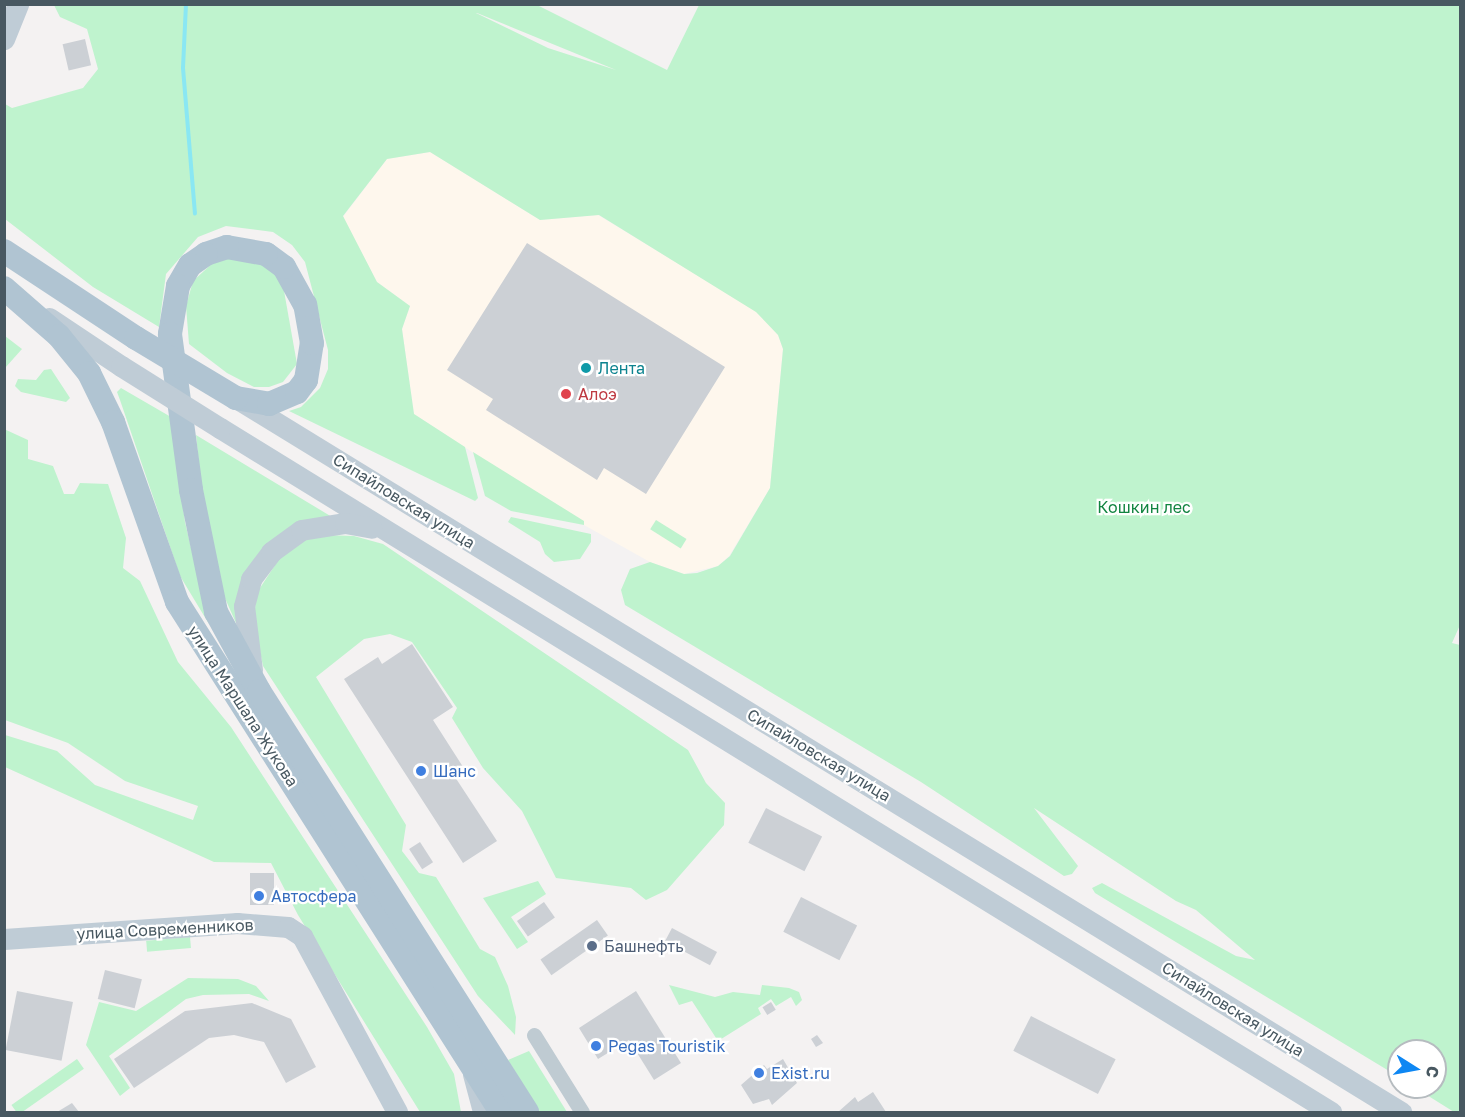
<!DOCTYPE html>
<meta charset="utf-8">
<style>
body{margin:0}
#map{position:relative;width:1465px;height:1117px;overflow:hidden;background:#f4f2f2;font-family:"Golos Text",sans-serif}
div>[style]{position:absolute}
.commercial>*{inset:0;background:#fef7ed}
.green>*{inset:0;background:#bff3ce;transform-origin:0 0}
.stream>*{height:4px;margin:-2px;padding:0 2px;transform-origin:2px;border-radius:2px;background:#8ae7f3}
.building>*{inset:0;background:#ccd0d5;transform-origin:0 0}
.street>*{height:15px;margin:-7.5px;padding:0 7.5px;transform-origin:7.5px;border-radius:7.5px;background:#bfcbd2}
.secondary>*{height:21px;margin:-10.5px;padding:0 10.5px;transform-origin:10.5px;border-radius:10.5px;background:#bfccd6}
.primary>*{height:24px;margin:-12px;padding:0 12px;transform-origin:12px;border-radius:12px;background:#b0c4d2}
.secondary-bridge>*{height:21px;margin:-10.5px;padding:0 10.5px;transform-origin:10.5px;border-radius:10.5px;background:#bfccd6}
.primary-bridge>*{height:24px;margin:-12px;padding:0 12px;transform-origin:12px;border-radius:12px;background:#b0c4d2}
.dots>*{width:16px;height:16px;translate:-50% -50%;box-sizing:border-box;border:3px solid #fff;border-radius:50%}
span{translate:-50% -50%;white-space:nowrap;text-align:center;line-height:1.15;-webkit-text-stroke:4.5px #fff;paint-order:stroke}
.culture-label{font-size:16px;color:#0d838f}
.left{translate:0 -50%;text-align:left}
.health-label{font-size:16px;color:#be3a42}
.street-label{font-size:16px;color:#485861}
.park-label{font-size:16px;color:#118440}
.shop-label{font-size:16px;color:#366cbe}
.service-label{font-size:16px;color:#4e5e75}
.frame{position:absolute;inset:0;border:6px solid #485861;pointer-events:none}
.north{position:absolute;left:1387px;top:1039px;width:60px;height:60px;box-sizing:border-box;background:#fff;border:2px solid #b6bcc0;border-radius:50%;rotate:101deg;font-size:16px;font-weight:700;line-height:24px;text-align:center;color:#485861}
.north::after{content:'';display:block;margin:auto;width:21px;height:27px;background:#0e87f3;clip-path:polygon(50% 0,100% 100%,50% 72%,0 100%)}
</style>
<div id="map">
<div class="commercial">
<div style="clip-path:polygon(430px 152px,540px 220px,598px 215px,756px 311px,778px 335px,783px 349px,770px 488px,729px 556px,718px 566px,684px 574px,650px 562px,584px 525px,414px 414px,402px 329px,410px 306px,377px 282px,343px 217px,387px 159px)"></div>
</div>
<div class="green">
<div style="clip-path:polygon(evenodd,54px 5px,537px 5px,667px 70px,699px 5px,1460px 5px,1460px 625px,1452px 643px,1460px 645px,1460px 1112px,1454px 1112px,1414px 1087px,1435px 1087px,1435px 1051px,1399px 1051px,1399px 1077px,1095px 893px,1092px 888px,1102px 883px,1236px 956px,1255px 960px,1196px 910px,1176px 901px,1034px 808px,1078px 866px,1072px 874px,1064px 876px,921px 782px,625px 605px,621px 590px,630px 569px,650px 562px,684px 574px,697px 573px,718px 566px,730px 556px,770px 488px,783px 349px,778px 335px,756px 312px,599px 215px,540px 220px,430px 152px,387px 159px,343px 216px,377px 282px,410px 306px,402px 329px,414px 414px,465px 447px,478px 498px,475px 501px,289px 411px,301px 407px,320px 388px,328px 369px,328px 350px,305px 262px,292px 245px,273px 232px,226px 226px,198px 237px,166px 274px,159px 327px,93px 287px,5px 219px,5px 104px,12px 108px,83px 88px,98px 69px,87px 29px,60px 17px,54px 5px,476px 13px,477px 13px,616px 70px,548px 48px,476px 13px)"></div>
<div style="clip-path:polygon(238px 255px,264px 259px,281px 274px,297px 364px,283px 382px,269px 387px,254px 387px,227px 373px,189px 344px,186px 306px,193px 281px,216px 260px)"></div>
<div style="clip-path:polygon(5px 336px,22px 349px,5px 368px)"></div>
<div style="clip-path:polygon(51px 369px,70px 398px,66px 402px,21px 392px,15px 386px,18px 379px,36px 380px,44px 370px)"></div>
<div style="clip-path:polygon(121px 388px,171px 417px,185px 522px,209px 624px,180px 576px,120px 400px,117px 392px)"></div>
<div style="clip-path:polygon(4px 429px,28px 440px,28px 459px,53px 466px,64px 494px,74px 494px,80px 483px,108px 484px,126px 538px,123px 568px,140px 581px,178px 662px,231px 727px,427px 1027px,454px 1074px,461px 1112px,420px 1112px,298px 915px,271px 863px,214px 862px,5px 767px,5px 735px,57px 751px,95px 785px,193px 820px,198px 806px,125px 781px,68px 743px,5px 720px)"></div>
<div style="clip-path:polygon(196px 435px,337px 520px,293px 529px,236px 623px,224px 596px,204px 513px)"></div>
<div style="clip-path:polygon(473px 452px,584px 521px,584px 525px,511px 511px,485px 496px)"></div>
<div style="clip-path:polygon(511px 517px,591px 534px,591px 542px,580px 559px,554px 562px,545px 554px,540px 542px,508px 522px)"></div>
<div style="left:656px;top:520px;width:36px;height:11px;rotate:32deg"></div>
<div style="clip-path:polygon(324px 535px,354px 536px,383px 544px,688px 750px,706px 783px,725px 803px,724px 825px,667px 890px,646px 900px,631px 888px,556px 878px,522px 811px,483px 768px,452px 718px,457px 708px,412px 642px,390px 634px,364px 639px,316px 677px,406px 825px,402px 851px,419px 873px,436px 877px,480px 949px,495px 957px,508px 986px,516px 1017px,515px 1035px,478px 996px,263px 666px,254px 623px,256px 594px,281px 556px,302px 541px)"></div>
<div style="clip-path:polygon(538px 881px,546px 894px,511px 917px,528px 942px,517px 949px,483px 898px)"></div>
<div style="left:190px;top:937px;width:11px;height:44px;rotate:85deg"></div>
<div style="clip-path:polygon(188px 978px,238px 979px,256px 986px,269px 1001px,249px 994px,203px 995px,186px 999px,109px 1056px,130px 1088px,120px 1096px,86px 1045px,99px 1002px,136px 1011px)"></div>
<div style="clip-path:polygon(669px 985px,715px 997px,733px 992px,760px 995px,762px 985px,789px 988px,799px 992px,802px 1000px,796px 1006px,791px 997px,776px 1006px,771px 999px,758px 1008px,761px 1014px,718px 1041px,692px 1001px,679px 1005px)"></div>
<div style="clip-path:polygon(529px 1051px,567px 1112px,540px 1112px,508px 1060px)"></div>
<div style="left:77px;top:1059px;width:12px;height:80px;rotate:55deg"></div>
</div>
<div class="stream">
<div style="left:186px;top:4px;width:64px;rotate:92.7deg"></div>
<div style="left:183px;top:68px;width:146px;rotate:85.3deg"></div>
</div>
<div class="building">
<div style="left:85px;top:39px;width:27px;height:23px;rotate:77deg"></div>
<div style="clip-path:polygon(527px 243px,725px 367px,646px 494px,604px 468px,597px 480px,486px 410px,493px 399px,447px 370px)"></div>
<div style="clip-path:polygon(412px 644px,453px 707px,433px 720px,465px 770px,455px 777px,497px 841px,463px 863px,344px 679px,378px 657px,382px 664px)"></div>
<div style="left:766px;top:808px;width:63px;height:39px;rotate:27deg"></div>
<div style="left:420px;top:842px;width:24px;height:13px;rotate:57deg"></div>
<div style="left:250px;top:873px;width:24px;height:32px"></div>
<div style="left:801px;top:897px;width:63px;height:39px;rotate:27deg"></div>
<div style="left:544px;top:902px;width:19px;height:33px;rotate:55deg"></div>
<div style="left:597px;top:920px;width:19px;height:69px;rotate:55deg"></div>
<div style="left:672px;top:928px;width:51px;height:15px;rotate:28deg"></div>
<div style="left:105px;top:970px;width:38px;height:30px;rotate:14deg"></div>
<div style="left:17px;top:991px;width:57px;height:60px;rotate:11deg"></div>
<div style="clip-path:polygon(636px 991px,681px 1063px,654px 1080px,629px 1040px,598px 1059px,579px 1028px)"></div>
<div style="left:771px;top:1002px;width:9px;height:10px;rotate:58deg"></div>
<div style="clip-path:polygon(252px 1003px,291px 1019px,316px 1067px,286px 1083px,264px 1042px,234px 1035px,209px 1038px,134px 1088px,114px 1059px,185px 1011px)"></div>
<div style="left:1031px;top:1016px;width:95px;height:39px;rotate:27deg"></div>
<div style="clip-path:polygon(817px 1035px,823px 1043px,816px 1047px,811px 1039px)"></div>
<div style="clip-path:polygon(783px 1059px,797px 1083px,772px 1105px,769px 1099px,753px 1104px,741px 1085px,764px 1065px,767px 1069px)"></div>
<div style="clip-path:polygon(873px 1092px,886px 1112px,838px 1112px,855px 1097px,858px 1102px)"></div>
<div style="clip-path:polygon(72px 1103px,79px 1112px,57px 1112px)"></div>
</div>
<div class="street">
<div style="left:534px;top:1035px;width:91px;rotate:58.1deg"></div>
</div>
<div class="secondary">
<div style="left:4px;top:39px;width:38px;rotate:-68deg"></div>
<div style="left:49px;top:318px;width:87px;rotate:33.7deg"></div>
<div style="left:241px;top:401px;width:1361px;rotate:31.51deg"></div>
<div style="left:220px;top:428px;width:1305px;rotate:31.62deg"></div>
<div style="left:252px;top:670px;width:64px;rotate:-97.1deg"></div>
<div style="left:244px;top:606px;width:28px;rotate:-75deg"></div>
<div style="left:251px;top:579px;width:34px;rotate:-53deg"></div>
<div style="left:271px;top:552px;width:37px;rotate:-36deg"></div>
<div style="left:301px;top:530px;width:45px;rotate:-9deg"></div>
<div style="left:345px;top:523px;width:27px;rotate:10deg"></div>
<div style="left:4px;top:939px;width:234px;rotate:-3.9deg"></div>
<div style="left:237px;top:923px;width:51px;rotate:4.5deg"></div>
<div style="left:288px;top:927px;width:17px;rotate:33deg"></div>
<div style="left:302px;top:936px;width:200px;rotate:61.6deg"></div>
<div style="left:473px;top:1074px;width:39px;rotate:75deg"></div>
</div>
<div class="primary">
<div style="left:4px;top:251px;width:158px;rotate:33.4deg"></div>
<div style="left:4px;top:288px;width:73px;rotate:41.1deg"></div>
<div style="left:59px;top:336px;width:48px;rotate:51deg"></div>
<div style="left:89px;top:373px;width:55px;rotate:63.9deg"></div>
<div style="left:113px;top:422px;width:191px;rotate:70.4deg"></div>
<div style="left:177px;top:602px;width:604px;rotate:57.57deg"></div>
<div style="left:236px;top:398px;width:34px;rotate:10deg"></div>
<div style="left:269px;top:404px;width:30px;rotate:-23deg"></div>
<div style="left:297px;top:392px;width:15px;rotate:-53deg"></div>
<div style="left:306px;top:380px;width:37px;rotate:-81deg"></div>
<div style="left:312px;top:343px;width:39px;rotate:-100deg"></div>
<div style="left:305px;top:305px;width:43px;rotate:-118.9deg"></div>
<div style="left:284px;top:267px;width:22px;rotate:-144deg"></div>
<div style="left:266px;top:254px;width:40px;rotate:-170deg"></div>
<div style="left:227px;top:247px;width:22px;rotate:162deg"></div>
<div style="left:206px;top:254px;width:19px;rotate:145deg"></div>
<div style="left:190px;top:265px;width:24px;rotate:120deg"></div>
<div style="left:178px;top:286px;width:49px;rotate:99.5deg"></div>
<div style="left:170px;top:334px;width:157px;rotate:82.3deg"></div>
<div style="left:191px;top:490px;width:125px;rotate:78.4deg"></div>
<div style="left:216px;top:612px;width:90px;rotate:61.4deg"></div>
<div style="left:259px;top:691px;width:499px;rotate:57.5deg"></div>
</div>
<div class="secondary-bridge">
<div style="left:121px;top:366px;width:117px;rotate:32.1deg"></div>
</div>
<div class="primary-bridge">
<div style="left:136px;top:338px;width:117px;rotate:31deg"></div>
</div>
<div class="dots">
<div style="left:586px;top:368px;background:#0f9aa8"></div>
<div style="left:566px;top:394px;background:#e0444e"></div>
<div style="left:421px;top:771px;background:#3f7fe0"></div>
<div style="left:259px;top:896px;background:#3f7fe0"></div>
<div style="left:592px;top:946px;background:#5c6f8a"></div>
<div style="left:596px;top:1046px;background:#3f7fe0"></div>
<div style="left:759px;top:1073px;background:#3f7fe0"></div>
</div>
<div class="culture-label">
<span class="left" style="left:598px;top:368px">Лента</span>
</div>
<div class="health-label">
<span class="left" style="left:578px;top:394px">Алоэ</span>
</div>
<div class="street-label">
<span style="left:404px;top:501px;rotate:32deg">Сипайловская улица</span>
<span style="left:243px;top:706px;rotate:57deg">улица Маршала Жукова</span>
<span style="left:819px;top:755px;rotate:31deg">Сипайловская улица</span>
<span style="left:165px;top:929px;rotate:-3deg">улица Современников</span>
<span style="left:1233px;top:1009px;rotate:32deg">Сипайловская улица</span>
</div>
<div class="park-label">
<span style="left:1144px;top:507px">Кошкин лес</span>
</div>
<div class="shop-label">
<span class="left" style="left:433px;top:771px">Шанс</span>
<span class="left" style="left:271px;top:896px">Автосфера</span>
<span class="left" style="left:608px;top:1046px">Pegas Touristik</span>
<span class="left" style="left:771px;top:1073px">Exist.ru</span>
</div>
<div class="service-label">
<span class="left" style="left:604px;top:946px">Башнефть</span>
</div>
<div class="frame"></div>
<div class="north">С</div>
</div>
